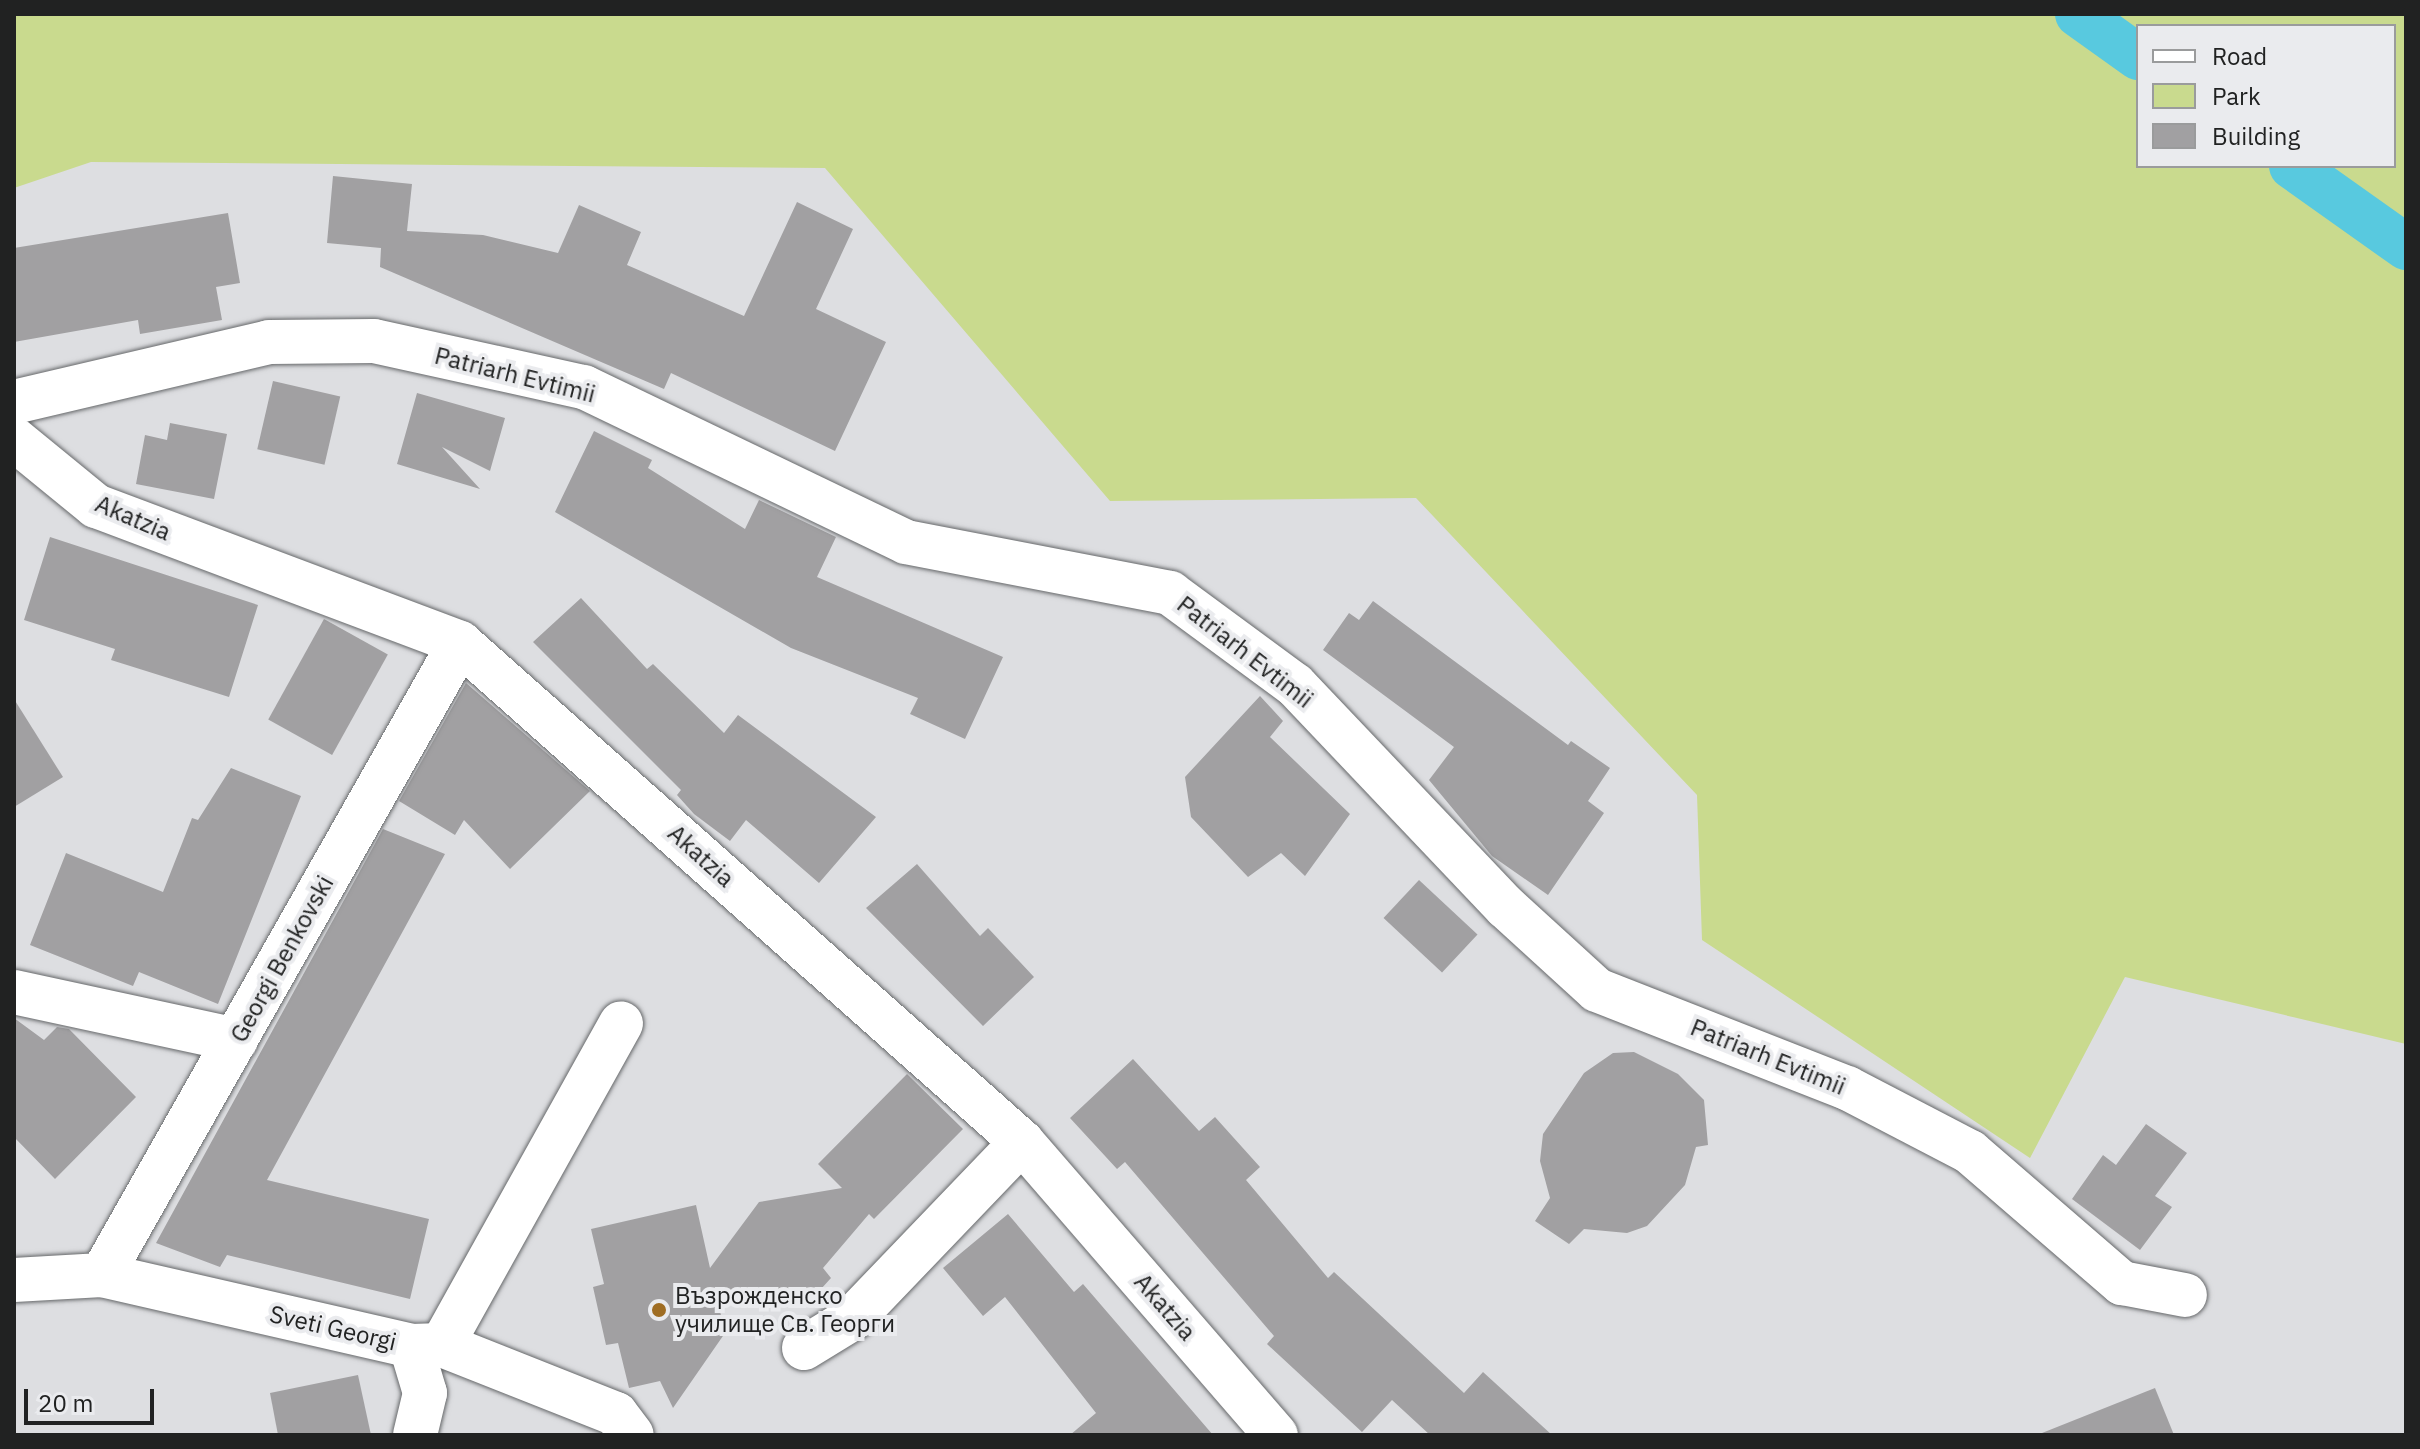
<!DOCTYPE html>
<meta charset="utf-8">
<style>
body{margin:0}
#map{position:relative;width:2420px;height:1449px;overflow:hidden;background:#dddee1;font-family:"IBM Plex Sans",sans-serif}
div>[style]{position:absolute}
.green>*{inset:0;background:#c9da8e}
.canal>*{height:46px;margin:-23px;padding:0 23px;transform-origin:23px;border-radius:23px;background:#58c9df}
.building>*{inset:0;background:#a1a0a2;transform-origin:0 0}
.roads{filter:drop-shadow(0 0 2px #66686a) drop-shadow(0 0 2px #66686a)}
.minor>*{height:44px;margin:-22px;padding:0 22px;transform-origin:22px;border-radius:22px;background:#fff}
.dots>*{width:22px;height:22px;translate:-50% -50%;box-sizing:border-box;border:4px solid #eaebee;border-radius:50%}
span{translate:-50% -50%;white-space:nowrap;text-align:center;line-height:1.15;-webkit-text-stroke:8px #eaebee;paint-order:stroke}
.street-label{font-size:24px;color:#212222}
.poi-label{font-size:24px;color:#212222}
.left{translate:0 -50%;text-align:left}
.frame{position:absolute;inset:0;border:16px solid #212222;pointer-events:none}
.legend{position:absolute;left:2136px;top:24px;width:260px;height:144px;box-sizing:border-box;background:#eaebee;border:2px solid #9a9b9c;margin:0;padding:10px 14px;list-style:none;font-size:24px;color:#212222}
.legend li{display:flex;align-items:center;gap:16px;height:40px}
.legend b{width:40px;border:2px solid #9a9b9c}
.scale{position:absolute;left:24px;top:1389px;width:130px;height:36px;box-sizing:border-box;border:4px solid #212222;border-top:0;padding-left:10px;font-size:24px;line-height:28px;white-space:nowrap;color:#212222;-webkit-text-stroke:6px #eaebee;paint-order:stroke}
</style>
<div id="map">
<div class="green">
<div style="clip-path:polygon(evenodd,14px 14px,2406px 14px,2406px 1044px,2125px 977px,2030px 1158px,1702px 940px,1697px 795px,1416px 498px,1110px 501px,825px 168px,91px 162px,14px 188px,14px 14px,2138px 26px,2394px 26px,2394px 166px,2138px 166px,2138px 26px)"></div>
</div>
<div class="canal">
<div style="left:2078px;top:14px;width:74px;rotate:35.6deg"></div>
<div style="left:2292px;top:166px;width:140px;rotate:35.4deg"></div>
</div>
<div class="building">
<div style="clip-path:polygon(333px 176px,412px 184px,407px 231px,483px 235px,558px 253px,579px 205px,641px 232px,627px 265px,744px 316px,797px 202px,853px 229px,816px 309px,886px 342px,835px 451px,671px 373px,664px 389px,380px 267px,381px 248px,327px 243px)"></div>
<div style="clip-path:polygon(228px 213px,240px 283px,216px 287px,222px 320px,140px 334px,138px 320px,14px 342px,14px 248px)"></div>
<div style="left:273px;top:381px;width:69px;height:70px;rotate:13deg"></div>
<div style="clip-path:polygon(417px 393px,505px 418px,490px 471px,442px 447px,480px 489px,397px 464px)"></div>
<div style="clip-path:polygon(170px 423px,227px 434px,214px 499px,136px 484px,145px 435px,167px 440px)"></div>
<div style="clip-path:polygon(594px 431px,652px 460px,648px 468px,745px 529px,759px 500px,836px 537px,817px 577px,1003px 657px,965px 739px,910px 714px,918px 698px,791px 648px,555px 512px)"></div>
<div style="clip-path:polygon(50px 537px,258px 605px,229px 697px,111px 660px,115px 649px,24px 620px)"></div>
<div style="clip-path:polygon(581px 598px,647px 669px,653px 664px,724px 733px,738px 715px,876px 817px,819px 883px,746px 820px,730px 841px,694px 814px,677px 795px,681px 790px,533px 642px)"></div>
<div style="clip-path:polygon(1373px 601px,1568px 745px,1571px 741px,1610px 768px,1588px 801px,1604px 813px,1548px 895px,1492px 856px,1429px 780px,1454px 747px,1323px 650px,1349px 613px,1359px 620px)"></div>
<div style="left:324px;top:619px;width:73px;height:115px;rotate:29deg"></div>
<div style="clip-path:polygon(466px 683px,590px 791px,510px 869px,464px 820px,455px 835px,399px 801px)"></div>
<div style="clip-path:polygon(1260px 696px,1283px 721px,1270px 737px,1350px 814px,1305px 876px,1281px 853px,1248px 877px,1191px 817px,1185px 777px)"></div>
<div style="clip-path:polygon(14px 699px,63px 777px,14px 807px)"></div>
<div style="clip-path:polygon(231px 768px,301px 796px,218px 1004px,139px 972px,133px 986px,30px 945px,66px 853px,163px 892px,192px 818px,198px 820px)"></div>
<div style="clip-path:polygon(383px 829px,445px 854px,267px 1180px,429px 1219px,410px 1299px,227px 1255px,220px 1267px,156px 1243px)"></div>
<div style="clip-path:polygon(917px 864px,980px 936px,988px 928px,1034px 977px,983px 1026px,866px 908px)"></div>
<div style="left:1419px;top:880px;width:80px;height:52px;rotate:43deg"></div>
<div style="clip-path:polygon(14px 1018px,44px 1040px,57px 1027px,69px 1029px,136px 1097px,55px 1179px,14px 1137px)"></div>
<div style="clip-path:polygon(1634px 1052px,1678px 1074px,1704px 1100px,1708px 1145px,1696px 1147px,1685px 1185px,1647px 1226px,1627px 1233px,1584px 1229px,1569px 1244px,1535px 1221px,1550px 1198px,1540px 1161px,1543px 1134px,1584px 1073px,1613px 1053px)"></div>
<div style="clip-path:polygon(1133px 1059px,1199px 1131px,1215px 1117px,1260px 1167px,1246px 1180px,1328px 1278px,1334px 1272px,1464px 1393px,1483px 1372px,1552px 1435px,1430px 1435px,1392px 1400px,1362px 1432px,1267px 1344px,1274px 1336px,1125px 1162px,1117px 1169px,1070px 1118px)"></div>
<div style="clip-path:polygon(907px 1074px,963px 1129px,874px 1219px,869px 1214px,823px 1268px,831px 1278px,811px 1300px,715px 1289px,725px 1333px,673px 1408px,660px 1381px,629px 1388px,618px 1343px,606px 1345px,593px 1287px,604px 1284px,591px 1229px,696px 1205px,710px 1268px,759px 1202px,842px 1188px,818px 1164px)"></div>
<div style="clip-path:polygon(2146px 1124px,2187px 1153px,2155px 1196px,2172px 1207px,2140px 1250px,2072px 1199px,2103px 1155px,2116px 1165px)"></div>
<div style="clip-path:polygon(1008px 1214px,1074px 1292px,1083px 1284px,1213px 1435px,1070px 1435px,1096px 1413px,1005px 1297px,983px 1316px,943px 1268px)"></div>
<div style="clip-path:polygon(358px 1375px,371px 1435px,278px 1435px,270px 1393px)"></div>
<div style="clip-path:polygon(2155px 1388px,2174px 1435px,2042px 1435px,2042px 1433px)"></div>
</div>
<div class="roads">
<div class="minor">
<div style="left:14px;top:402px;width:262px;rotate:-13.2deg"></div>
<div style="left:269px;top:342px;width:105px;rotate:-0.5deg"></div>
<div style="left:374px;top:341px;width:215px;rotate:12.4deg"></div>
<div style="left:584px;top:387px;width:357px;rotate:25.7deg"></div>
<div style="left:906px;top:542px;width:269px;rotate:10.9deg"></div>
<div style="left:1170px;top:593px;width:155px;rotate:36.4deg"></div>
<div style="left:1295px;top:685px;width:306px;rotate:46.5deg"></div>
<div style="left:1506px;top:907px;width:123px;rotate:42.4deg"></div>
<div style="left:1597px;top:990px;width:269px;rotate:21.4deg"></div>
<div style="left:1847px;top:1088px;width:139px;rotate:27.5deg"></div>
<div style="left:1970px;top:1152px;width:201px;rotate:40.8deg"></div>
<div style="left:2122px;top:1283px;width:64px;rotate:10.8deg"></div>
<div style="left:14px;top:439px;width:106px;rotate:39.3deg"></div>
<div style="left:96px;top:506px;width:389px;rotate:20.6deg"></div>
<div style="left:460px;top:643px;width:752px;rotate:41.6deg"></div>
<div style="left:1022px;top:1142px;width:388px;rotate:49.1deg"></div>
<div style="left:14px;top:992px;width:227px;rotate:12.2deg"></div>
<div style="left:102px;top:1275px;width:726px;rotate:-60.47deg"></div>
<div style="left:14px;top:1280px;width:88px;rotate:-3.3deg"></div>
<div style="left:102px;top:1275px;width:317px;rotate:12.9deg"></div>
<div style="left:411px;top:1346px;width:31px;rotate:-2deg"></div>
<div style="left:442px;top:1345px;width:187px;rotate:21.6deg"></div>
<div style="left:616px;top:1414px;width:26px;rotate:53deg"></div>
<div style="left:442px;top:1345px;width:368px;rotate:-60.9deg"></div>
<div style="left:411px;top:1346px;width:49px;rotate:73.4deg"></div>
<div style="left:425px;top:1393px;width:43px;rotate:103.4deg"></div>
<div style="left:804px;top:1348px;width:57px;rotate:-31.5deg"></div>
<div style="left:853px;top:1318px;width:244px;rotate:-46.2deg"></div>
</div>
</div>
<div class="dots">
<div style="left:659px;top:1310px;background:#9f6d23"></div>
</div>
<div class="street-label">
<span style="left:515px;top:375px;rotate:14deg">Patriarh Evtimii</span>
<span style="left:133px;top:518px;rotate:23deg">Akatzia</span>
<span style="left:1245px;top:652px;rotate:38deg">Patriarh Evtimii</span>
<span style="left:701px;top:856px;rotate:42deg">Akatzia</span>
<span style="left:282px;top:959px;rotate:-61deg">Georgi Benkovski</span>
<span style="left:1768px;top:1057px;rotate:22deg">Patriarh Evtimii</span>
<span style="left:1165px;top:1307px;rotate:49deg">Akatzia</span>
<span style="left:333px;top:1328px;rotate:13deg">Sveti Georgi</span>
</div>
<div class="poi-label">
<span class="left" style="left:675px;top:1310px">Възрожденско<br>училище Св. Георги</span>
</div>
<div class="frame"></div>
<ul class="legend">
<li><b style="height:10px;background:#fff"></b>Road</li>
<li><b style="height:22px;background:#c9da8e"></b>Park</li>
<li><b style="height:22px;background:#a1a0a2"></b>Building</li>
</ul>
<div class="scale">20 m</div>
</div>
